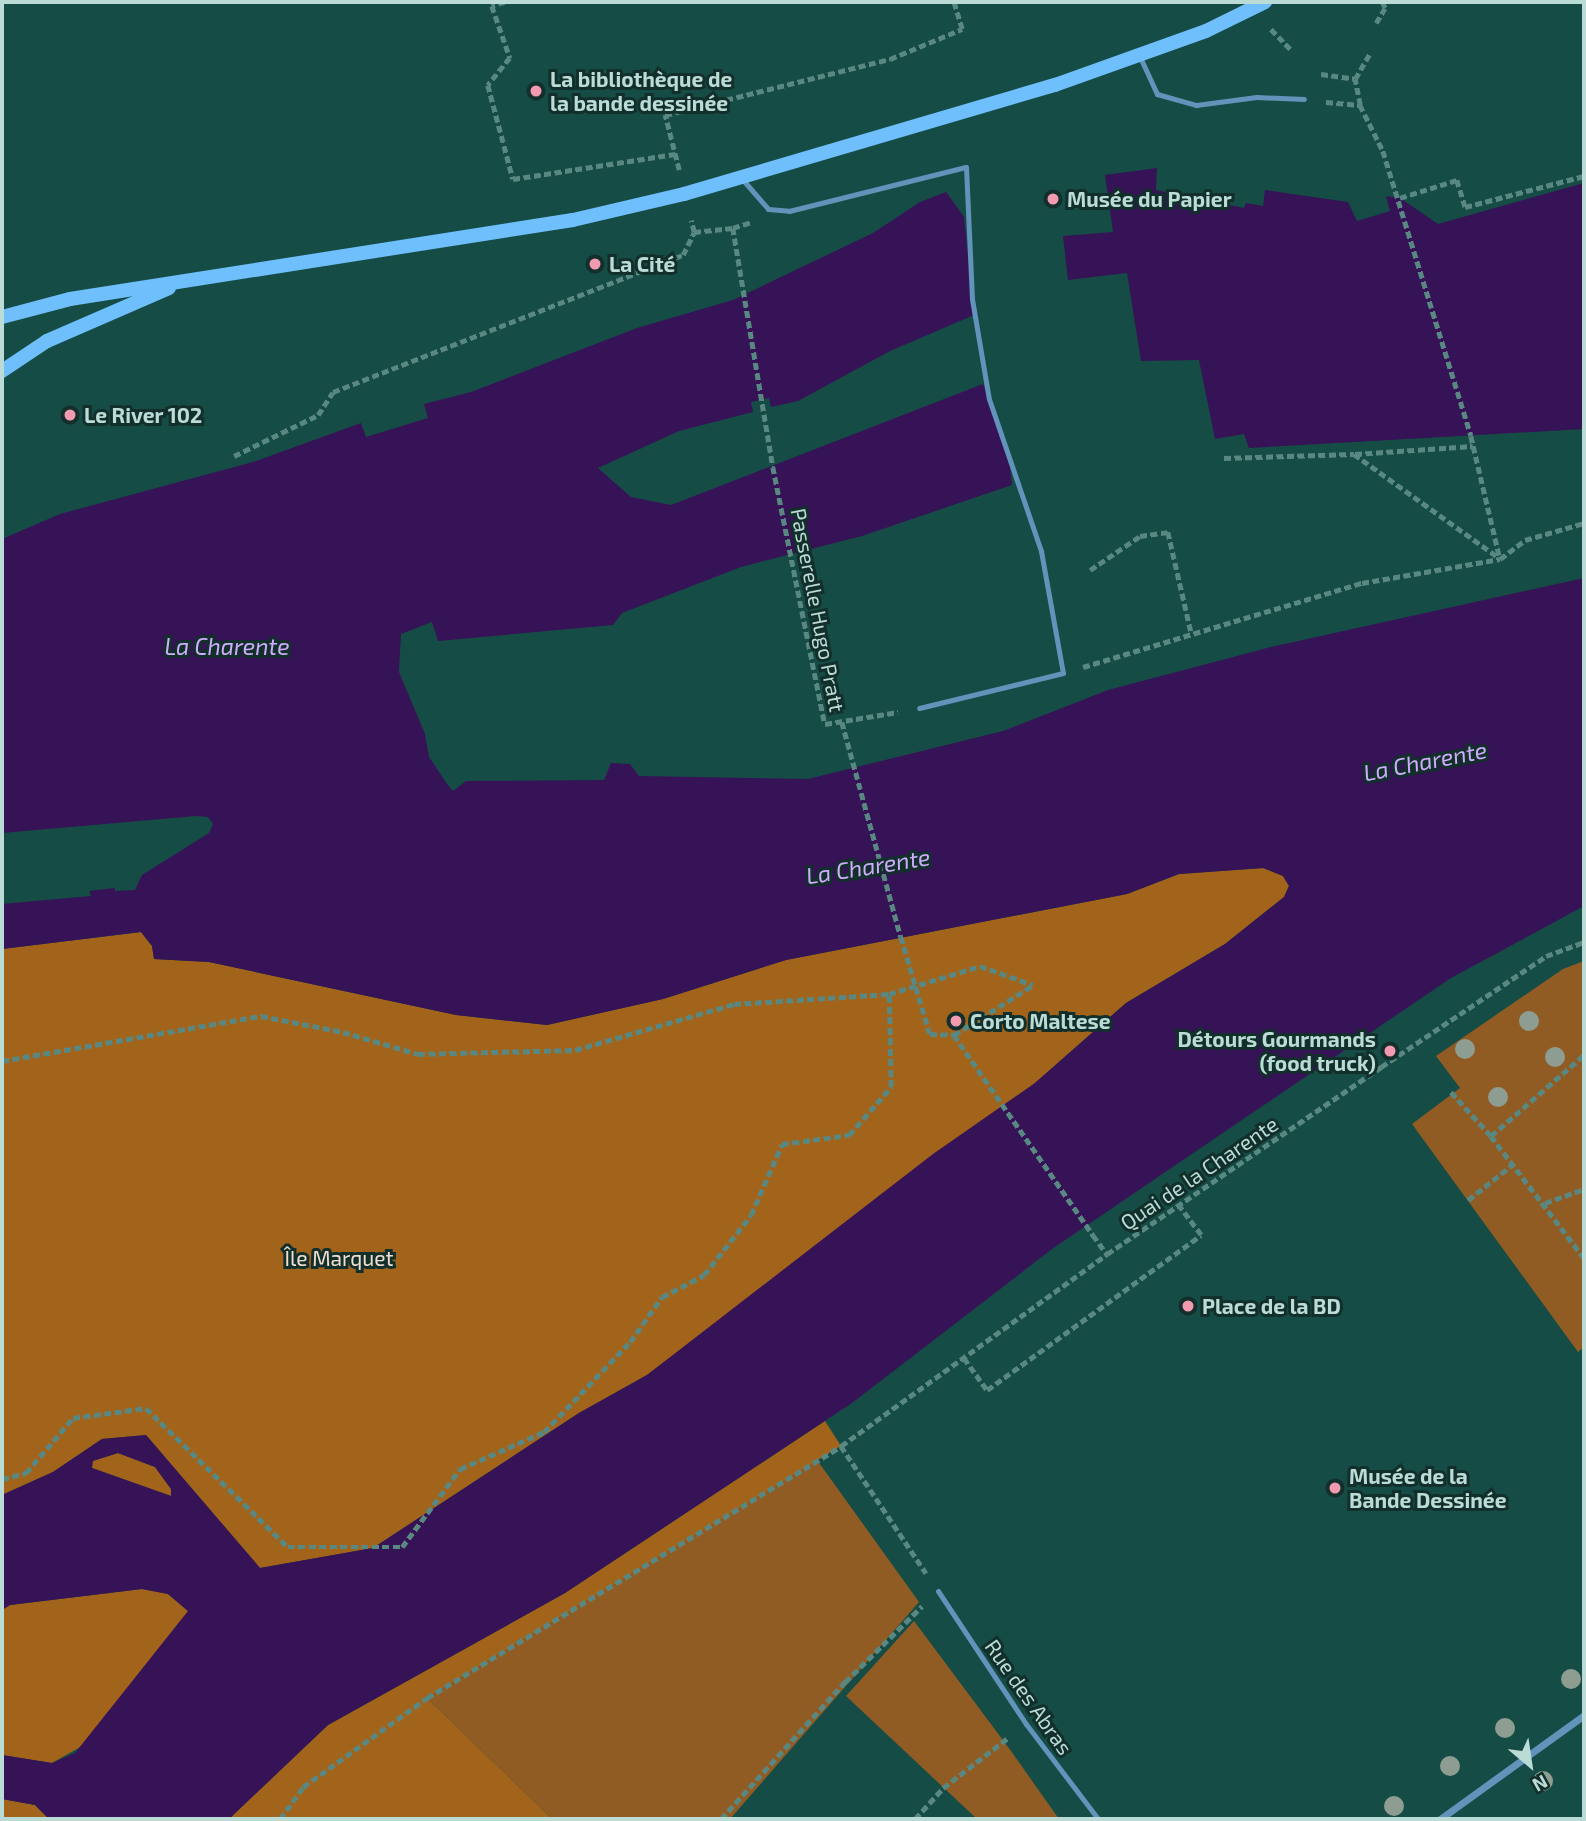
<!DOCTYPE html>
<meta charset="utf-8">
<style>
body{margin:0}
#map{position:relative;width:1586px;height:1821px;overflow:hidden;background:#164c46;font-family:"Exo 2",sans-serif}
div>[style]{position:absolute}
.green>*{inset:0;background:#915c23}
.forest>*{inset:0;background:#a2631a}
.water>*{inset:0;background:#361256}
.path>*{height:4.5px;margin-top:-2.25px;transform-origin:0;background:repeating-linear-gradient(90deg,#598781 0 7px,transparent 0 10.5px)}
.service>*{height:5px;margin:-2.5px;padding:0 2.5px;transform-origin:2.5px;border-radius:2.5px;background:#6293ba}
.minor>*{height:7px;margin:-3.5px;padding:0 3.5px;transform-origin:3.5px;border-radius:3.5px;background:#6293ba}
.secondary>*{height:14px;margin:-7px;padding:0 7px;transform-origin:7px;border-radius:7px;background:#6fbffd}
.path-bridge>*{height:4.5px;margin-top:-2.25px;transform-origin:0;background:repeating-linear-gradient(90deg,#598781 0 7px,transparent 0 10.5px)}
.trees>*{width:20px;height:20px;margin:-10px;border-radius:50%;background:#8e9d91}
.dots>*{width:19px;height:19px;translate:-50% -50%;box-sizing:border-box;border:4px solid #122f2b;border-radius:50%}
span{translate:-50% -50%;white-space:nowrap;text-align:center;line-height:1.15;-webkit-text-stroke:6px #122f2b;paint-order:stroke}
.poi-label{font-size:21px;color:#bbdcd6;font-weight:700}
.left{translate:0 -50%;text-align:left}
.right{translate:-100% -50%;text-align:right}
.street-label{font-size:21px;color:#bbdcd6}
.park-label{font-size:21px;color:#f1dfcf}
.water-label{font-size:23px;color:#cfacfc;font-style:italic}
.frame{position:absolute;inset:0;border:4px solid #bbdcd6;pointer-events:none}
.north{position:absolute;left:1495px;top:1730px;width:70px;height:70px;-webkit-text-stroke:5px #122f2b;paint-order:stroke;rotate:151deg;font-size:19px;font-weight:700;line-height:28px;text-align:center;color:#bbdcd6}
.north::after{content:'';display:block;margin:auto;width:24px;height:32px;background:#bbdcd6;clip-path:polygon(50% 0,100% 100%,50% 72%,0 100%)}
</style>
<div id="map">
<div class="green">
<div style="clip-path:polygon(1584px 961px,1584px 1347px,1578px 1352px,1412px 1124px,1460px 1088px,1436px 1056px,1563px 969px)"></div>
<div style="clip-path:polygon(817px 1460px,919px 1602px,730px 1819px,552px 1819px,427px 1698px)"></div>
<div style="clip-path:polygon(914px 1621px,1011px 1751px,1059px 1819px,977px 1819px,846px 1696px)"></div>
</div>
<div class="forest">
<div style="clip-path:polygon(1263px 868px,1283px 876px,1289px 886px,1284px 897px,1225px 944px,1126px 1003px,1035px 1083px,647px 1375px,579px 1413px,373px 1548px,260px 1568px,146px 1435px,102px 1439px,53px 1472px,2px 1495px,2px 949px,141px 932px,152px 946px,154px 959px,209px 962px,456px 1015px,547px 1025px,663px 999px,786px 960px,1127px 894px,1179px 874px)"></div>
<div style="clip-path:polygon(825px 1421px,841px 1446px,427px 1698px,552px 1819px,229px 1819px,328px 1725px,565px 1593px)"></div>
<div style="clip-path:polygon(118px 1453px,155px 1467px,171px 1489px,171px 1496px,92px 1468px,92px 1461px)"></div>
<div style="clip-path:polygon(142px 1589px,168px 1594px,188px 1611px,187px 1616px,84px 1745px,52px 1763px,2px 1755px,2px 1610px,10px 1605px)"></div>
<div style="clip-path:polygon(2px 1799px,35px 1805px,49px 1819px,2px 1819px)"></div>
</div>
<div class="water">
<div style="clip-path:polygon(1157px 168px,1156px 190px,1244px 208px,1246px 203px,1263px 206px,1265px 190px,1348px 202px,1357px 221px,1390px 211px,1386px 196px,1400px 198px,1438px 224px,1584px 183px,1584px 429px,1249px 448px,1244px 434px,1215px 439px,1199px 360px,1141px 361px,1127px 273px,1068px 280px,1063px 236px,1113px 232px,1105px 175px)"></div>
<div style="clip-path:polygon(evenodd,946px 192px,964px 217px,974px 315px,890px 351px,798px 401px,771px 407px,769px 398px,751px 402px,753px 412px,679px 431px,598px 468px,631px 497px,671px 505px,983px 384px,1008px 449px,1012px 485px,862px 536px,741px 567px,622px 613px,613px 625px,438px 641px,432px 622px,401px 634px,399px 672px,425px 734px,429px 757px,447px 784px,453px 791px,466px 781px,604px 780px,611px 763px,630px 764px,639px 776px,808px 779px,1003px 731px,1108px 690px,1271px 647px,1584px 578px,1584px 906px,1451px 978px,1052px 1249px,852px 1403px,565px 1593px,328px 1725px,229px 1819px,49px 1819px,35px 1805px,2px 1799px,2px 1755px,52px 1763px,75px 1753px,188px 1611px,168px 1594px,142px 1589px,10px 1605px,2px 1610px,2px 1495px,53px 1472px,102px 1439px,146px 1435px,260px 1568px,373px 1548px,579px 1413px,647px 1375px,933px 1154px,1035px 1083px,1126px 1003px,1225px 944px,1284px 897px,1289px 886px,1283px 876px,1263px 868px,1179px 874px,1127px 894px,786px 960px,663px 999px,547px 1025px,456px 1015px,209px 962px,154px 959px,152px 946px,141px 932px,2px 949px,2px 904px,91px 896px,89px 891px,115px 888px,115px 891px,135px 890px,142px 875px,209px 833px,213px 824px,208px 817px,196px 816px,2px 833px,2px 539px,60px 514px,253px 462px,361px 423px,366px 437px,428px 418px,424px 404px,471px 392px,637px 328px,733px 300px,873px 233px,920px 202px,946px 192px,118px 1453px,155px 1467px,171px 1489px,171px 1496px,92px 1468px,93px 1461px,118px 1453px)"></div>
</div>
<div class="path">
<div style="left:505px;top:2px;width:14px;rotate:163deg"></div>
<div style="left:492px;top:6px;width:55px;rotate:70.9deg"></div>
<div style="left:510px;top:58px;width:35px;rotate:129deg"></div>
<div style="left:488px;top:85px;width:97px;rotate:75.1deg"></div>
<div style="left:513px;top:179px;width:164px;rotate:-8.8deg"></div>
<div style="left:1376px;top:23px;width:17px;rotate:-59deg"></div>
<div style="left:1385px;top:8px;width:7px;rotate:-117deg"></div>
<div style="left:1271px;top:29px;width:28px;rotate:46deg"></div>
<div style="left:1321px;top:74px;width:34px;rotate:8deg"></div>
<div style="left:1326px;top:102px;width:34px;rotate:5deg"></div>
<div style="left:1360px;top:105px;width:51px;rotate:63.4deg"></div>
<div style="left:1383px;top:151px;width:298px;rotate:72.8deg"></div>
<div style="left:1471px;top:436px;width:126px;rotate:76.7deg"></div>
<div style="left:1360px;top:105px;width:26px;rotate:-101deg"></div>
<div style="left:1355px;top:79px;width:30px;rotate:-60deg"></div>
<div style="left:679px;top:170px;width:57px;rotate:-104.3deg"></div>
<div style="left:665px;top:115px;width:232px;rotate:-14deg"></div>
<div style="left:890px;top:59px;width:78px;rotate:-22.6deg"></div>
<div style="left:962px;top:29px;width:28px;rotate:-107deg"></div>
<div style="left:1400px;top:198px;width:60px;rotate:-17.5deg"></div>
<div style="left:1457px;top:180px;width:28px;rotate:73deg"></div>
<div style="left:1465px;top:207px;width:123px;rotate:-14.6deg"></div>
<div style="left:733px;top:228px;width:20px;rotate:-18deg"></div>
<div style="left:694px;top:232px;width:39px;rotate:-6deg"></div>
<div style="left:733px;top:228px;width:242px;rotate:80.5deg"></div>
<div style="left:773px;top:467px;width:262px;rotate:78.6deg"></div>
<div style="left:825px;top:724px;width:74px;rotate:-9.3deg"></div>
<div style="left:1355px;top:454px;width:118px;rotate:-3.9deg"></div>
<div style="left:234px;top:456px;width:93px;rotate:-26deg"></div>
<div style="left:318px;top:415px;width:27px;rotate:-57deg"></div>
<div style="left:333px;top:392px;width:376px;rotate:-21.4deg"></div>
<div style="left:683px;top:255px;width:25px;rotate:-64deg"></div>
<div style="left:694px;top:232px;width:12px;rotate:-104deg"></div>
<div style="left:1224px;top:458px;width:130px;rotate:-1.8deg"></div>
<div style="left:1354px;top:454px;width:178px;rotate:35.6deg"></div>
<div style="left:1090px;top:570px;width:60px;rotate:-34.2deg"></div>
<div style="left:1140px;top:536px;width:28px;rotate:-8deg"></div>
<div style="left:1168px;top:532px;width:103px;rotate:77deg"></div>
<div style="left:1083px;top:667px;width:291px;rotate:-16.8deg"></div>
<div style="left:1362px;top:583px;width:140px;rotate:-9.9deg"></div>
<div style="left:1500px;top:559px;width:31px;rotate:-37deg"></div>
<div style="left:1525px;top:540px;width:61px;rotate:-16.1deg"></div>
<div style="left:842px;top:722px;width:223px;rotate:74.7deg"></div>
<div style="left:954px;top:1035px;width:93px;rotate:-32.3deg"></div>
<div style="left:2px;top:1061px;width:263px;rotate:-9.9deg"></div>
<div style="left:261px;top:1016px;width:84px;rotate:11deg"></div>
<div style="left:343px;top:1032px;width:78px;rotate:16.3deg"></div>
<div style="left:418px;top:1054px;width:157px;rotate:-1.5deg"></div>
<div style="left:575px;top:1050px;width:166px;rotate:-16.1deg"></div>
<div style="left:734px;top:1004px;width:155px;rotate:-3.7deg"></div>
<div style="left:889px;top:994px;width:95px;rotate:-17.1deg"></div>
<div style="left:980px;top:966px;width:56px;rotate:19.7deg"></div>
<div style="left:1451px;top:1092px;width:59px;rotate:47.7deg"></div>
<div style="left:1491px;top:1136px;width:153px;rotate:52.7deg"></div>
<div style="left:1491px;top:1136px;width:123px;rotate:-41.1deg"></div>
<div style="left:1468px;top:1200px;width:56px;rotate:-38.5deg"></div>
<div style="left:1545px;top:1203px;width:41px;rotate:-19.7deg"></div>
<div style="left:1093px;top:1235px;width:24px;rotate:54deg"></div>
<div style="left:964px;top:1358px;width:39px;rotate:54deg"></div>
<div style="left:987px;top:1390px;width:264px;rotate:-35.9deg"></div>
<div style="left:1201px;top:1235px;width:35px;rotate:-127deg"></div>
<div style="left:841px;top:1446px;width:153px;rotate:56.2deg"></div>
<div style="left:2px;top:1479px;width:25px;rotate:-14deg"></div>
<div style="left:26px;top:1473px;width:72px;rotate:-49.5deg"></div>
<div style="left:73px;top:1418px;width:74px;rotate:-7.8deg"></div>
<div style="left:146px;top:1408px;width:199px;rotate:44.4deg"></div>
<div style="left:288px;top:1547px;width:114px"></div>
<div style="left:402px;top:1547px;width:97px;rotate:-53.4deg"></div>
<div style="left:460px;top:1469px;width:92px;rotate:-23.8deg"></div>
<div style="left:544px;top:1432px;width:124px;rotate:-46.3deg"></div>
<div style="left:630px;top:1342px;width:55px;rotate:-54.6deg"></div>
<div style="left:662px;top:1297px;width:47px;rotate:-27.6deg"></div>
<div style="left:704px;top:1275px;width:76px;rotate:-51.9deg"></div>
<div style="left:751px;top:1215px;width:77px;rotate:-66.4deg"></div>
<div style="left:782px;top:1144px;width:68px;rotate:-7.7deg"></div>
<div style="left:849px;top:1135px;width:64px;rotate:-48.8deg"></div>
<div style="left:891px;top:1087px;width:93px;rotate:-91.2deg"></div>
<div style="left:280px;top:1819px;width:39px;rotate:-54deg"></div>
<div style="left:303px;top:1787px;width:153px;rotate:-35.7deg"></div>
<div style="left:427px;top:1698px;width:485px;rotate:-31.3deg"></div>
<div style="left:841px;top:1446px;width:328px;rotate:-35.8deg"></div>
<div style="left:1107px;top:1254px;width:332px;rotate:-34.3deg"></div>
<div style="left:1381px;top:1067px;width:199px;rotate:-33.9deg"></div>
<div style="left:1546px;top:956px;width:40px;rotate:-20.2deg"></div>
<div style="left:721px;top:1819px;width:185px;rotate:-47.9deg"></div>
<div style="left:845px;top:1682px;width:108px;rotate:-44.6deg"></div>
<div style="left:915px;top:1819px;width:42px;rotate:-47.9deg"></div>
<div style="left:943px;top:1788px;width:83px;rotate:-37.7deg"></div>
</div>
<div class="service">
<div style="left:1140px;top:57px;width:41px;rotate:65.3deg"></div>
<div style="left:1157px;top:94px;width:41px;rotate:15.8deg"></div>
<div style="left:1196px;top:105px;width:61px;rotate:-7.6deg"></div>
<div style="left:1256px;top:97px;width:48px;rotate:2.4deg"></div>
<div style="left:743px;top:180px;width:38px;rotate:49deg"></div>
<div style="left:768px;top:209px;width:21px;rotate:5deg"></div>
<div style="left:789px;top:211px;width:182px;rotate:-14deg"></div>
<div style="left:966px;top:167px;width:132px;rotate:87.4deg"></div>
<div style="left:972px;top:299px;width:101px;rotate:80.4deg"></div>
<div style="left:989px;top:399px;width:161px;rotate:71.1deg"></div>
<div style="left:1041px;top:551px;width:124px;rotate:79.8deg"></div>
<div style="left:1063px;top:673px;width:148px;rotate:166.3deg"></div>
<div style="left:938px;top:1591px;width:159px;rotate:56.5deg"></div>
<div style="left:1026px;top:1724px;width:119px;rotate:52.8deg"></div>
</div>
<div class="minor">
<div style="left:1440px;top:1819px;width:178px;rotate:-35.8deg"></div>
</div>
<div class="secondary">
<div style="left:2px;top:317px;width:70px;rotate:-14.8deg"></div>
<div style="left:70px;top:299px;width:509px;rotate:-8.93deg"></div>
<div style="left:573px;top:220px;width:114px;rotate:-13.2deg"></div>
<div style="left:684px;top:194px;width:387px;rotate:-16.4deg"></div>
<div style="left:1055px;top:85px;width:160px;rotate:-19.7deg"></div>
<div style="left:1206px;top:31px;width:66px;rotate:-26.2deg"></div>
<div style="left:2px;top:371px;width:54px;rotate:-33.7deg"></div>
<div style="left:47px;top:341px;width:133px;rotate:-23.5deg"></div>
</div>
<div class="path-bridge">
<div style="left:901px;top:937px;width:101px;rotate:73.4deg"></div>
<div style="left:930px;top:1034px;width:24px;rotate:2deg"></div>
<div style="left:954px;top:1035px;width:244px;rotate:55.2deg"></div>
</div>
<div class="trees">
<div style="left:1529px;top:1021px"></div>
<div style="left:1465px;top:1049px"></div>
<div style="left:1555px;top:1057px"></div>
<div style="left:1498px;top:1097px"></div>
<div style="left:1571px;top:1679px"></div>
<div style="left:1505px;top:1728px"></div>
<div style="left:1450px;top:1766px"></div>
<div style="left:1543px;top:1781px"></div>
<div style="left:1394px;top:1806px"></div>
</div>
<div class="dots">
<div style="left:536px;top:91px;background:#f29aaf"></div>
<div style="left:1053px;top:199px;background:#f29aaf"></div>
<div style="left:595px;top:264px;background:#f29aaf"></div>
<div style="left:70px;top:415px;background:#f29aaf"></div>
<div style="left:956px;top:1021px;background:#f29aaf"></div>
<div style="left:1390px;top:1051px;background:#f29aaf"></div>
<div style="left:1188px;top:1306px;background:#f29aaf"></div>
<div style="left:1335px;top:1488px;background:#f29aaf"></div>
</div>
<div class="poi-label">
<span class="left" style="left:550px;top:91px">La bibliothèque de<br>la bande dessinée</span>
<span class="left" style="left:1067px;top:199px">Musée du Papier</span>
<span class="left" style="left:609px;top:264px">La Cité</span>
<span class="left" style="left:84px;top:415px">Le River 102</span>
<span class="left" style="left:970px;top:1021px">Corto Maltese</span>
<span class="right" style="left:1376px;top:1051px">Détours Gourmands<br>(food truck)</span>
<span class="left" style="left:1202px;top:1306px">Place de la BD</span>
<span class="left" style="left:1349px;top:1488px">Musée de la<br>Bande Dessinée</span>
</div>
<div class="street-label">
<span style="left:818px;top:610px;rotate:79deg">Passerelle Hugo Pratt</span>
<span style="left:1199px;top:1173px;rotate:-34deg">Quai de la Charente</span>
<span style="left:1029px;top:1697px;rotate:55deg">Rue des Abras</span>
</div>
<div class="park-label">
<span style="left:339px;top:1258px">Île Marquet</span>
</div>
<div class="water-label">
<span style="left:227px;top:646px">La Charente</span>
<span style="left:1425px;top:761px;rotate:-11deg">La Charente</span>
<span style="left:868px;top:866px;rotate:-9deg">La Charente</span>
</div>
<div class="frame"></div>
<div class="north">N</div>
</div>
